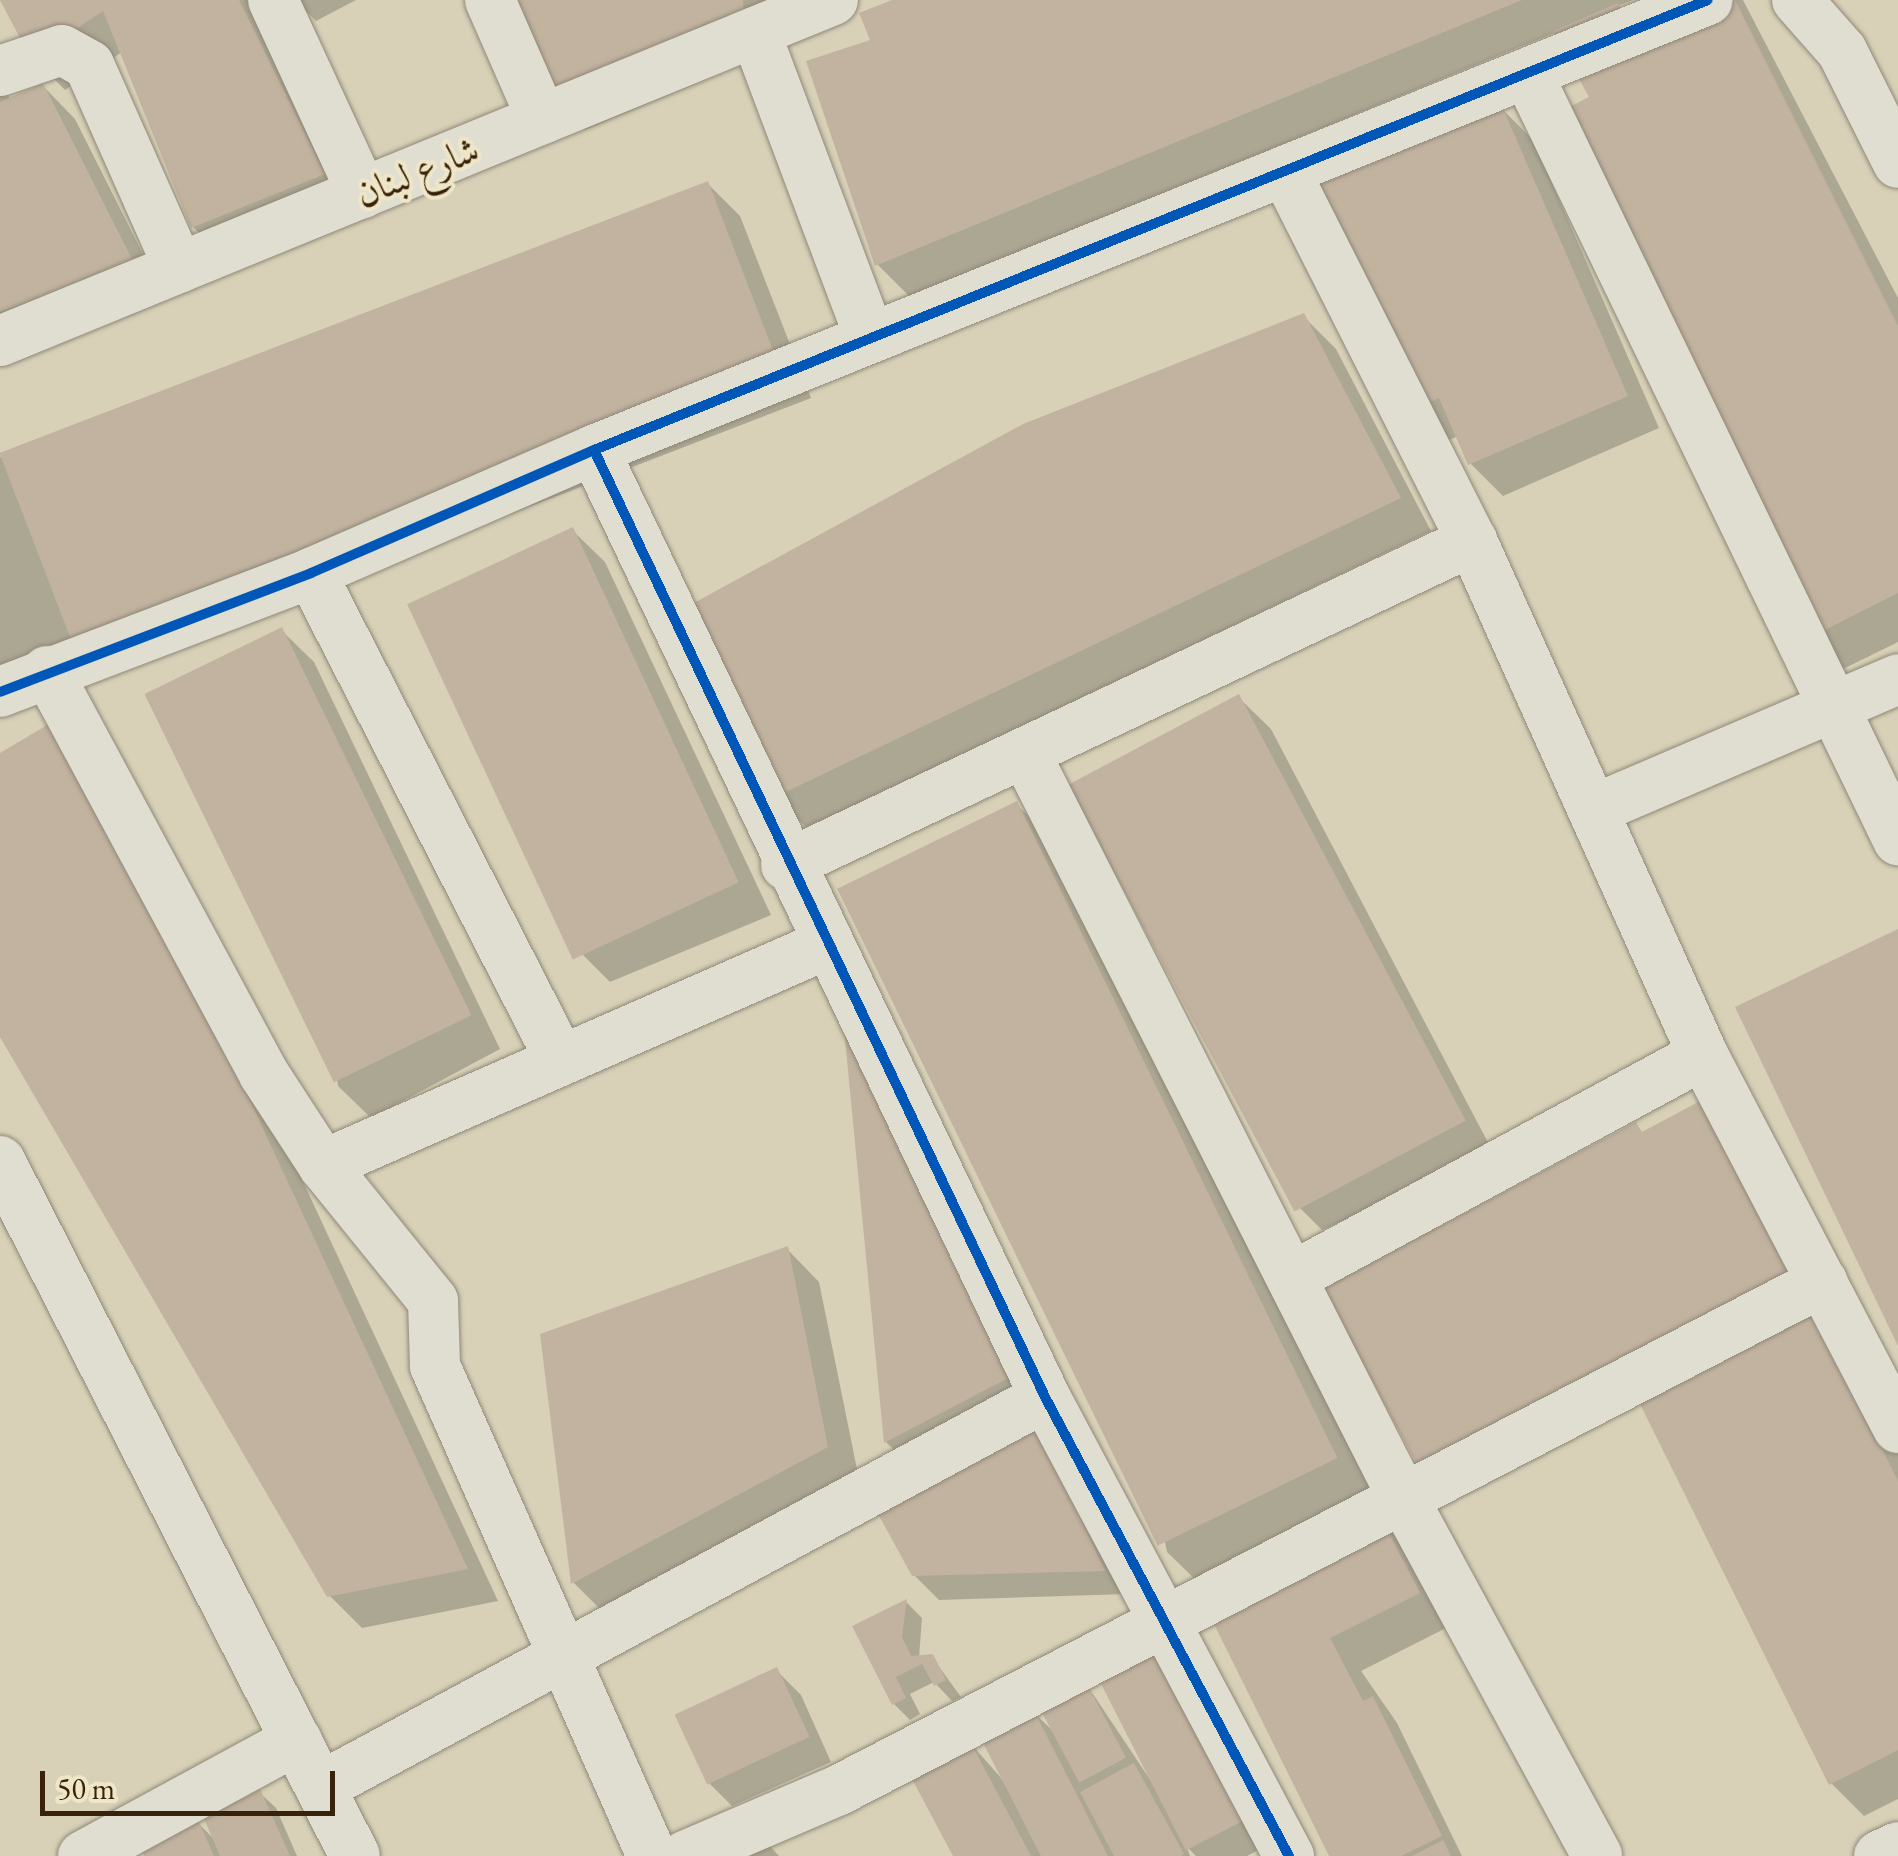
<!DOCTYPE html>
<meta charset="utf-8">
<style>
body{margin:0}
#map{position:relative;width:1898px;height:1856px;overflow:hidden;background:#d8d1b8;font-family:"EB Garamond",Amiri,serif}
div>[style]{position:absolute}
.shadow>*{inset:0;background:#0003}
.building>*{inset:0;background:#c2b3a0;transform-origin:0 0}
.roads{filter:drop-shadow(0 0 2px #8f8877) drop-shadow(0 0 2px #8f8877)}
.minor>*{height:50px;margin:-25px;padding:0 25px;transform-origin:25px;border-radius:25px;background:#e0ddd1}
.cycleway>*{height:10px;margin:-5px;padding:0 5px;transform-origin:5px;border-radius:5px;background:#0057b8}
span{translate:-50% -50%;white-space:nowrap;text-align:center;line-height:1.15;-webkit-text-stroke:8px #efe6c8;paint-order:stroke}
.street-label{font-size:38px;color:#38230a}
.scale{position:absolute;left:40px;top:1771px;width:295px;height:45px;box-sizing:border-box;border:5px solid #38230a;border-top:0;padding-left:12px;font-size:30px;line-height:35px;white-space:nowrap;color:#38230a;-webkit-text-stroke:8px #efe6c8;paint-order:stroke}
</style>
<div id="map">
<div class="shadow">
<div style="clip-path:polygon(0 0,253px 0,356px 207px,226px 259px,193px 227px,122px 52px,65px 90px,33px 57px)"></div>
<div style="clip-path:polygon(295px 0,356px 0,316px 21px)"></div>
<div style="clip-path:polygon(512px 0,772px 0,775px 50px,585px 130px,552px 98px)"></div>
<div style="clip-path:polygon(898px 0,1633px 0,1617px 6px,1631px 20px,1675px 0,1743px 0,1898px 298px,1898px 642px,1837px 672px,1592px 98px,1556px 32px,910px 297px,877px 264px,873px 42px)"></div>
<div style="clip-path:polygon(0 81px,11px 100px,43px 86px,75px 119px,164px 296px,0 356px)"></div>
<div style="clip-path:polygon(1500px 107px,1533px 140px,1659px 428px,1503px 496px,1470px 463px,1458px 436px,1447px 441px,1414px 408px)"></div>
<div style="clip-path:polygon(708px 184px,740px 216px,811px 398px,0 711px,0 457px)"></div>
<div style="clip-path:polygon(1303px 316px,1336px 349px,1431px 531px,808px 829px,775px 797px)"></div>
<div style="clip-path:polygon(572px 530px,605px 562px,771px 915px,610px 982px,578px 950px)"></div>
<div style="clip-path:polygon(281px 630px,314px 662px,500px 1049px,371px 1118px,338px 1086px)"></div>
<div style="clip-path:polygon(1238px 697px,1271px 729px,1494px 1154px,1322px 1230px,1289px 1197px)"></div>
<div style="clip-path:polygon(101px 747px,498px 1601px,362px 1628px,329px 1595px,0 1032px,0 756px)"></div>
<div style="clip-path:polygon(1016px 804px,1049px 836px,1374px 1488px,1200px 1584px,1167px 1552px)"></div>
<div style="clip-path:polygon(847px 1036px,1043px 1409px,918px 1474px,886px 1442px)"></div>
<div style="clip-path:polygon(1636px 1125px,1898px 1452px,1898px 1799px,1864px 1816px,1831px 1783px,1641px 1400px,1454px 1499px,1427px 1216px,1440px 1229px)"></div>
<div style="clip-path:polygon(787px 1249px,819px 1282px,859px 1479px,606px 1615px,574px 1583px,543px 1336px)"></div>
<div style="clip-path:polygon(1037px 1430px,1127px 1594px,939px 1600px,914px 1575px)"></div>
<div style="clip-path:polygon(1381px 1521px,1413px 1553px,1450px 1626px,1361px 1671px,1397px 1723px,1462px 1856px,1331px 1856px,1276px 1742px)"></div>
<div style="clip-path:polygon(906px 1602px,922px 1618px,919px 1658px,932px 1657px,961px 1697px,952px 1701px,934px 1682px,910px 1694px,920px 1714px,910px 1720px,894px 1704px,855px 1628px)"></div>
<div style="clip-path:polygon(776px 1670px,801px 1695px,831px 1762px,732px 1806px,708px 1782px)"></div>
<div style="clip-path:polygon(1098px 1674px,1270px 1844px,1247px 1856px,1196px 1856px,1187px 1847px,1190px 1856px,956px 1856px,965px 1737px,1009px 1787px,1031px 1710px,1052px 1730px,1081px 1676px,1157px 1790px)"></div>
<div style="clip-path:polygon(259px 1792px,276px 1808px,297px 1856px,147px 1856px,198px 1823px,216px 1841px)"></div>
<div style="clip-path:polygon(759px 1834px,779px 1856px,716px 1856px)"></div>
</div>
<div class="building">
<div style="clip-path:polygon(0 0,239px 0,325px 174px,191px 228px,103px 11px,31px 59px)"></div>
<div style="clip-path:polygon(510px 0,743px 0,744px 18px,550px 99px)"></div>
<div style="clip-path:polygon(892px 0,1522px 0,875px 266px,806px 61px,870px 40px,859px 13px)"></div>
<div style="clip-path:polygon(1669px 0,1735px 0,1898px 326px,1898px 593px,1803px 641px,1549px 117px,1589px 97px,1553px 31px,1618px 3px,1627px 19px)"></div>
<div style="clip-path:polygon(43px 83px,134px 263px,0 312px,0 102px)"></div>
<div style="clip-path:polygon(1501px 104px,1628px 396px,1468px 465px,1439px 398px,1412px 409px,1314px 185px)"></div>
<div style="left:708px;top:181px;width:198px;height:759px;rotate:69deg"></div>
<div style="clip-path:polygon(1304px 313px,1401px 498px,773px 798px,681px 610px,1023px 424px)"></div>
<div style="left:573px;top:527px;width:392px;height:183px;rotate:65deg"></div>
<div style="left:282px;top:627px;width:432px;height:153px;rotate:64deg"></div>
<div style="left:1239px;top:694px;width:483px;height:194px;rotate:62deg"></div>
<div style="clip-path:polygon(69px 712px,468px 1569px,327px 1597px,0 1037px,0 753px)"></div>
<div style="left:1017px;top:801px;width:731px;height:200px;rotate:64deg"></div>
<div style="clip-path:polygon(1898px 929px,1898px 1346px,1735px 1007px)"></div>
<div style="clip-path:polygon(844px 1029px,1012px 1376px,884px 1443px)"></div>
<div style="clip-path:polygon(1702px 1100px,1793px 1270px,1419px 1468px,1314px 1273px,1428px 1213px,1435px 1229px,1636px 1122px,1642px 1132px)"></div>
<div style="clip-path:polygon(788px 1246px,828px 1447px,571px 1584px,540px 1334px)"></div>
<div style="clip-path:polygon(1811px 1307px,1898px 1481px,1898px 1750px,1829px 1785px,1636px 1396px)"></div>
<div style="clip-path:polygon(1038px 1427px,1105px 1571px,912px 1576px,877px 1512px)"></div>
<div style="clip-path:polygon(1381px 1518px,1420px 1593px,1330px 1638px,1363px 1701px,1373px 1696px,1442px 1836px,1401px 1856px,1329px 1856px,1206px 1608px)"></div>
<div style="clip-path:polygon(907px 1599px,902px 1637px,911px 1656px,933px 1654px,946px 1680px,934px 1686px,922px 1664px,896px 1677px,906px 1698px,892px 1705px,852px 1626px)"></div>
<div style="left:1156px;top:1642px;width:199px;height:68px;rotate:63deg"></div>
<div style="left:777px;top:1667px;width:77px;height:113px;rotate:65deg"></div>
<div style="left:1081px;top:1673px;width:96px;height:53px;rotate:62deg"></div>
<div style="clip-path:polygon(1032px 1707px,1108px 1856px,1041px 1856px,978px 1733px)"></div>
<div style="clip-path:polygon(966px 1734px,1031px 1856px,953px 1856px,905px 1766px)"></div>
<div style="clip-path:polygon(1134px 1763px,1184px 1854px,1181px 1856px,1114px 1856px,1080px 1792px)"></div>
<div style="clip-path:polygon(260px 1789px,290px 1856px,220px 1856px,202px 1814px)"></div>
<div style="clip-path:polygon(198px 1820px,214px 1856px,144px 1856px,140px 1845px)"></div>
<div style="clip-path:polygon(1443px 1840px,1451px 1856px,1412px 1856px)"></div>
</div>
<div class="roads">
<div class="minor">
<div style="left:273px;top:0;width:213px;rotate:65.2deg"></div>
<div style="left:490px;top:0;width:130px;rotate:66.4deg"></div>
<div style="left:1797px;top:0;width:68px;rotate:48.6deg"></div>
<div style="left:1842px;top:51px;width:125px;rotate:63.4deg"></div>
<div style="left:755px;top:32px;width:327px;rotate:69.4deg"></div>
<div style="left:0;top:71px;width:65px;rotate:-18.7deg"></div>
<div style="left:62px;top:50px;width:31px;rotate:29deg"></div>
<div style="left:89px;top:65px;width:222px;rotate:66.1deg"></div>
<div style="left:1529px;top:77px;width:848px;rotate:64.19deg"></div>
<div style="left:1286px;top:173px;width:412px;rotate:63.2deg"></div>
<div style="left:1472px;top:541px;width:564px;rotate:65.8deg"></div>
<div style="left:1703px;top:1055px;width:421px;rotate:62.4deg"></div>
<div style="left:0;top:341px;width:900px;rotate:-22.26deg"></div>
<div style="left:594px;top:450px;width:1049px;rotate:64.53deg"></div>
<div style="left:1045px;top:1397px;width:520px;rotate:62.01deg"></div>
<div style="left:311px;top:573px;width:548px;rotate:62.87deg"></div>
<div style="left:47px;top:671px;width:458px;rotate:61.7deg"></div>
<div style="left:264px;top:1074px;width:108px;rotate:57deg"></div>
<div style="left:323px;top:1165px;width:175px;rotate:51deg"></div>
<div style="left:433px;top:1301px;width:65px;rotate:88.2deg"></div>
<div style="left:435px;top:1366px;width:536px;rotate:66.11deg"></div>
<div style="left:0;top:692px;width:333px;rotate:-20.9deg"></div>
<div style="left:311px;top:573px;width:309px;rotate:-23.5deg"></div>
<div style="left:594px;top:450px;width:1201px;rotate:-22deg"></div>
<div style="left:1026px;top:755px;width:833px;rotate:63.1deg"></div>
<div style="left:1403px;top:1498px;width:407px;rotate:61.5deg"></div>
<div style="left:1593px;top:810px;width:332px;rotate:-23.2deg"></div>
<div style="left:786px;top:865px;width:759px;rotate:-25.28deg"></div>
<div style="left:0;top:1161px;width:780px;rotate:62.94deg"></div>
<div style="left:323px;top:1165px;width:548px;rotate:-23.67deg"></div>
<div style="left:1292px;top:1277px;width:467px;rotate:-28.4deg"></div>
<div style="left:320px;top:1787px;width:823px;rotate:-28.28deg"></div>
<div style="left:83px;top:1856px;width:243px;rotate:-28.5deg"></div>
<div style="left:685px;top:1856px;width:168px;rotate:-23.2deg"></div>
<div style="left:839px;top:1790px;width:1107px;rotate:-27.33deg"></div>
<div style="left:1879px;top:1856px;width:21px;rotate:-25deg"></div>
</div>
</div>
<div class="cycleway">
<div style="left:594px;top:450px;width:1049px;rotate:64.53deg"></div>
<div style="left:1045px;top:1397px;width:520px;rotate:62.01deg"></div>
<div style="left:0;top:692px;width:333px;rotate:-20.9deg"></div>
<div style="left:311px;top:573px;width:309px;rotate:-23.5deg"></div>
<div style="left:594px;top:450px;width:1201px;rotate:-22deg"></div>
</div>
<div class="street-label">
<span style="left:417px;top:171px;rotate:-22deg">شارع لبنان</span>
</div>
<div class="scale">50 m</div>
</div>
